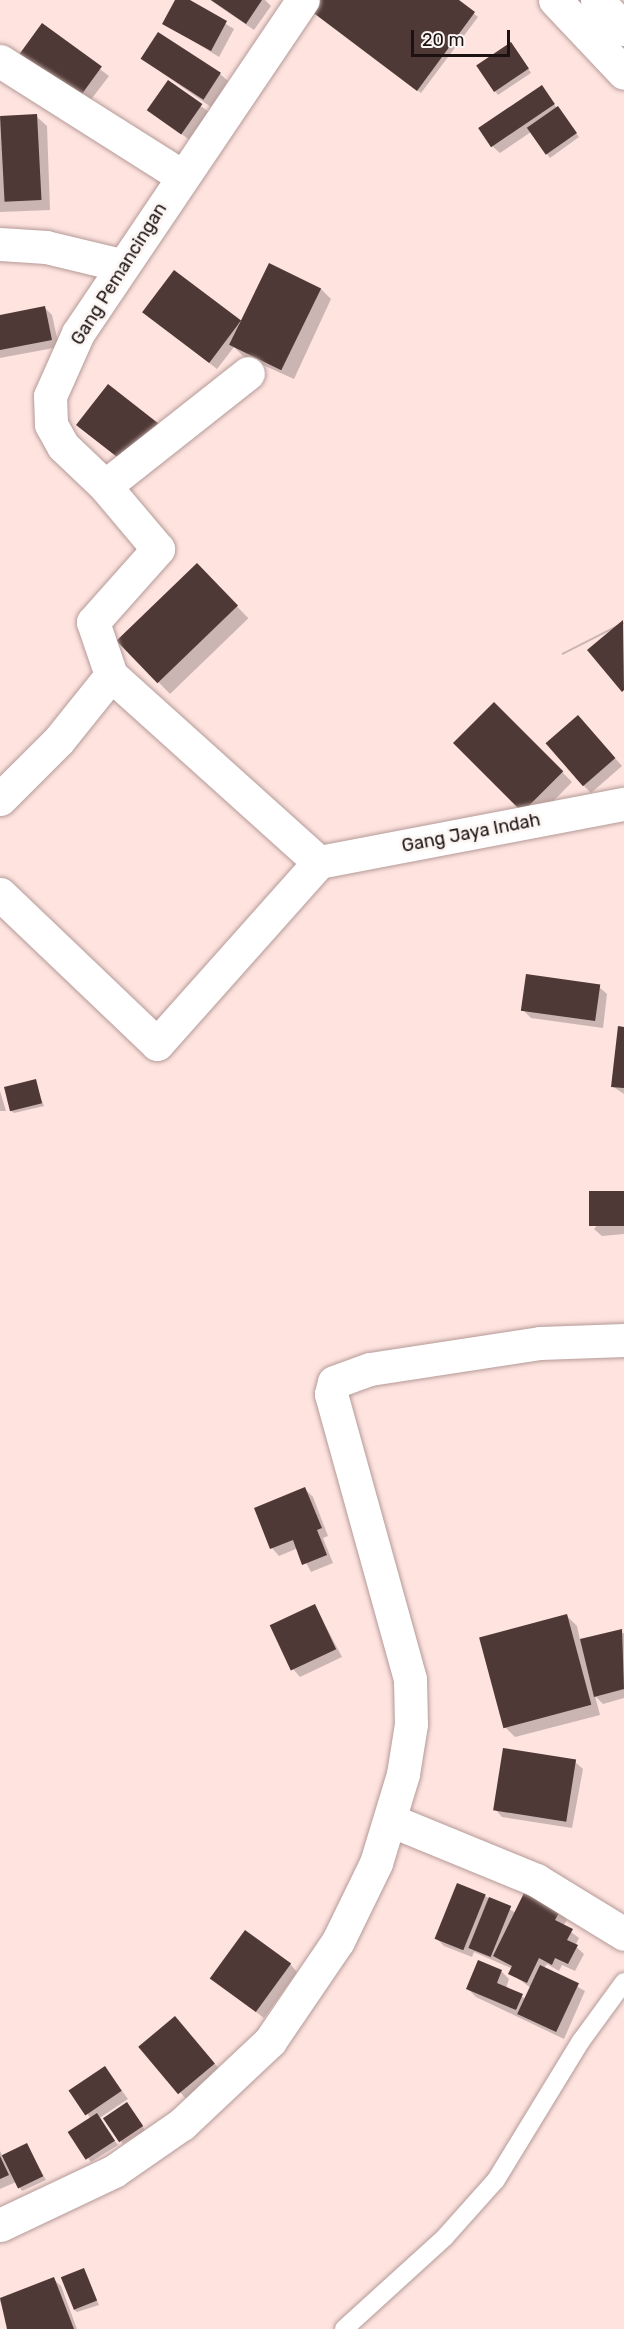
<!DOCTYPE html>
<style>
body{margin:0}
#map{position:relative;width:624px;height:2329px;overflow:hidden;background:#fee3df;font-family:Rubik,sans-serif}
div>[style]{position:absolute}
.shadow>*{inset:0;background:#0003;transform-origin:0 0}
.building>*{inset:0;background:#4e3936;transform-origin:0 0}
.roads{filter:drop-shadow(0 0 2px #b49a97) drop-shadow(0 0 2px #b49a97)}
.lane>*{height:18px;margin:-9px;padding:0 9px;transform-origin:9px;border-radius:9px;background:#fff}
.street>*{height:33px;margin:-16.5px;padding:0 16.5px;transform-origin:16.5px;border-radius:16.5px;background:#fff}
.secondary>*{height:33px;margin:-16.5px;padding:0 16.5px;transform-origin:16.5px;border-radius:16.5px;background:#fff}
span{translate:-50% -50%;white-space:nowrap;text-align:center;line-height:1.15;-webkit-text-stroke:6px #fcf6f5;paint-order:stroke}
.street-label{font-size:18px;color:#1b1211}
.scale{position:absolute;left:411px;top:30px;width:99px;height:27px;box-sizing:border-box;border:3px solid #1b1211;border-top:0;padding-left:8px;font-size:18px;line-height:21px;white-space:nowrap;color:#1b1211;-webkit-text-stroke:4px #fcf6f5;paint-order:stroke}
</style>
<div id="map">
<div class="shadow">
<div style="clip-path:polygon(177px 0,187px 0,234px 29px,219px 57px,164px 23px)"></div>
<div style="clip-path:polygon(210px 0,265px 0,271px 6px,254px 30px)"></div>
<div style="clip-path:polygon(457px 0,478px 17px,421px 93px,312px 11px)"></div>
<div style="clip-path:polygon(42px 25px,109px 76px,83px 110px)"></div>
<div style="clip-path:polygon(515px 48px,531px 73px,498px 95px,495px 91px)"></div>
<div style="clip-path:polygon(142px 59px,220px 74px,228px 81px,211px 107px)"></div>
<div style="left:169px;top:83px;width:49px;height:34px;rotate:36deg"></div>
<div style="clip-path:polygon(541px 87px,579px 137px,550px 158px,531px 132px,500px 153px,492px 146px)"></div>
<div style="clip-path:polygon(36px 116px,47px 126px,50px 210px,0 212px,0 117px)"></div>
<div style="clip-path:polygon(321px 289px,331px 299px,294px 379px,243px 356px,234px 347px,217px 369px,144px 312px,243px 325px)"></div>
<div style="clip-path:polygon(45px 308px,52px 315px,59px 347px,0 358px,0 316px)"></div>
<div style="left:197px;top:565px;width:74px;height:109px;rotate:46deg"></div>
<div style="left:623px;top:622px;width:2px;height:69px;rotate:63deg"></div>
<div style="clip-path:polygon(494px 704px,572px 782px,533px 822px)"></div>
<div style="clip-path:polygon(585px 724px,622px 766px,591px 793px,584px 786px)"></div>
<div style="clip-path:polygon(599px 987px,607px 994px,603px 1028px,531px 1018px,523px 1010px)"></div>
<div style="clip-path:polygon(624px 1028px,624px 1094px,612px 1086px)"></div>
<div style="clip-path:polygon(35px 1081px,44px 1106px,14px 1113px,10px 1110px)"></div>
<div style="clip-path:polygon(0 1091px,6px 1111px,0 1111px)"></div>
<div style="clip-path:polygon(624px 1193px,624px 1234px,602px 1236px,594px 1229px)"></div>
<div style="clip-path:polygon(305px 1489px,313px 1497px,328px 1536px,323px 1538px,333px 1563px,311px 1572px,298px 1548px,279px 1556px,272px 1548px)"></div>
<div style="clip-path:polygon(315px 1606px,342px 1657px,300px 1677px,293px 1669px)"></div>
<div style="clip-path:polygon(566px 1615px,577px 1626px,580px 1640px,624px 1633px,624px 1698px,603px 1704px,595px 1696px,600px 1715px,515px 1737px,504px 1726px)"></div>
<div style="clip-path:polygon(575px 1762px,583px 1769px,572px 1828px,502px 1817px,495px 1809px)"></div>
<div style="clip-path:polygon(485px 1896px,516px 1913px,559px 1912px,567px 1920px,563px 1926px,579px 1938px,575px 1946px,584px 1954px,575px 1971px,562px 1965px,559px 1971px,547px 1964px,544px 1968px,585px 1991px,564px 2039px,476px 1997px,468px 1989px,479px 1962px,502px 1972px,509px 1979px,506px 1988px,526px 1999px,531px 1988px,510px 1973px,513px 1969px,474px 1952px,472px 1957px,444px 1946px,437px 1939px)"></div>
<div style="clip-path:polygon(290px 1964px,297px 1972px,264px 2018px,212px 1979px)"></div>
<div style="clip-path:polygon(182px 2026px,221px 2071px,187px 2100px,141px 2048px)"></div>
<div style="clip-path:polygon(105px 2068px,128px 2099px,98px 2119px,118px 2145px,91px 2162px,70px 2132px,91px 2119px,71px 2092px)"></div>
<div style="clip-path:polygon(130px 2107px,145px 2130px,123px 2144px,105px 2118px)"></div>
<div style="clip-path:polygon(27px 2145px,46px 2180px,22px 2191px,16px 2182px,0 2189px,0 2151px,3px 2157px)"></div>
<div style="clip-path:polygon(84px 2269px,99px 2305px,77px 2312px,73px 2309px)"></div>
<div style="clip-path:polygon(53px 2279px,61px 2286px,77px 2329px,9px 2329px,0 2300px)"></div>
</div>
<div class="building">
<div style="clip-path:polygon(175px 0,190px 0,227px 21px,211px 51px,162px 24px)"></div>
<div style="clip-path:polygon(211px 0,262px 0,246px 24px)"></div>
<div style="clip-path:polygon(312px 0,459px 0,475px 12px,417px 91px,307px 8px)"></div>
<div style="left:42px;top:23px;width:74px;height:46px;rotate:36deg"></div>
<div style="left:158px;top:32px;width:75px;height:32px;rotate:33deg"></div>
<div style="left:511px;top:42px;width:32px;height:42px;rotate:56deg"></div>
<div style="left:168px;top:80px;width:42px;height:37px;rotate:35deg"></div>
<div style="left:542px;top:85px;width:23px;height:77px;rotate:56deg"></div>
<div style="left:558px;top:106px;width:33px;height:38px;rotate:55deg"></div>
<div style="left:37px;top:114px;width:86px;height:37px;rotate:87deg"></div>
<div style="left:269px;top:263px;width:58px;height:91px;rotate:26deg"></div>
<div style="left:174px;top:270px;width:84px;height:53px;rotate:37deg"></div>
<div style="clip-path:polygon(45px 306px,52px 340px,0 350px,0 315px)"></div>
<div style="left:108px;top:384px;width:66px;height:52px;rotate:38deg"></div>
<div style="left:197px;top:563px;width:59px;height:112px;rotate:46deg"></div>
<div style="clip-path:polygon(623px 620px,624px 690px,622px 692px,587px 650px)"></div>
<div style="left:494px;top:702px;width:98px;height:58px;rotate:45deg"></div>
<div style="left:578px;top:715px;width:57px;height:43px;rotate:49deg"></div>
<div style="left:526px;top:974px;width:75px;height:37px;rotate:8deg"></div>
<div style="clip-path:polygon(618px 1026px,624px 1027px,624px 1088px,611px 1087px)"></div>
<div style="left:36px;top:1079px;width:25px;height:33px;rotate:76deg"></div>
<div style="left:624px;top:1191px;width:35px;height:35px;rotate:90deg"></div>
<div style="clip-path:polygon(305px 1487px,322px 1528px,317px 1530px,327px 1555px,302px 1565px,293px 1540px,270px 1549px,254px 1508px)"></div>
<div style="left:315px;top:1604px;width:50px;height:50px;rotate:65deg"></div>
<div style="left:567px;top:1614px;width:94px;height:91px;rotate:75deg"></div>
<div style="clip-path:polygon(622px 1629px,624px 1689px,594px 1697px,580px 1639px)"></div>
<div style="left:503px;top:1748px;width:74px;height:63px;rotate:9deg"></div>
<div style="left:457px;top:1883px;width:31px;height:60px;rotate:22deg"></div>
<div style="clip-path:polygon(524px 1893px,560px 1911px,555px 1920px,573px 1929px,567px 1940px,578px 1945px,568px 1964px,555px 1958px,552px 1965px,539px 1958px,527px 1983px,508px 1974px,512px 1966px,493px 1956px)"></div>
<div style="left:489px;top:1897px;width:24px;height:55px;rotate:22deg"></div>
<div style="left:245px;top:1930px;width:57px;height:60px;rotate:36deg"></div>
<div style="clip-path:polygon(478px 1960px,502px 1970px,497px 1983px,523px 1994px,516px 2010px,466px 1989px)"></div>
<div style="left:540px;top:1965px;width:43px;height:54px;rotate:25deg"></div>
<div style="left:175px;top:2016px;width:62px;height:48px;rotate:50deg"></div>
<div style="left:105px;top:2066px;width:30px;height:44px;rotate:56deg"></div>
<div style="left:127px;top:2102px;width:29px;height:29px;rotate:56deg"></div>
<div style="left:97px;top:2113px;width:33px;height:35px;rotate:57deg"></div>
<div style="left:27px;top:2143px;width:37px;height:28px;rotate:64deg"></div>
<div style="clip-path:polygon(0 2156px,9px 2175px,0 2179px)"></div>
<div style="left:84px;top:2268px;width:35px;height:25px;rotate:68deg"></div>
<div style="clip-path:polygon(54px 2277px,74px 2329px,7px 2329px,0 2298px)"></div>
</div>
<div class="roads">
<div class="lane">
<div style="left:344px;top:2329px;width:137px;rotate:-42.3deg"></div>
<div style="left:445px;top:2237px;width:76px;rotate:-48.2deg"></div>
<div style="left:496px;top:2180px;width:163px;rotate:-58.6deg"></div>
<div style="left:581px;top:2041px;width:73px;rotate:-53.9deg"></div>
</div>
<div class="street">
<div style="left:0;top:61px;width:215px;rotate:32.3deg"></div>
<div style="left:0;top:244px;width:46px;rotate:3.7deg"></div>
<div style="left:46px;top:247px;width:77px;rotate:13.5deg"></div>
<div style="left:105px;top:486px;width:182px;rotate:-38.3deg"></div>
<div style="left:111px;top:675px;width:280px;rotate:42deg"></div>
<div style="left:0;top:799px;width:83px;rotate:-45deg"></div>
<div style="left:59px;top:740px;width:83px;rotate:-51.3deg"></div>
<div style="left:111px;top:675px;width:56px;rotate:-108.8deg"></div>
<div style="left:93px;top:622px;width:98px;rotate:-48.3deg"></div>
<div style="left:158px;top:549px;width:82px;rotate:-130.1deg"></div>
<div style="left:105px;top:486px;width:58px;rotate:-136.4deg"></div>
<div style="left:63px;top:446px;width:25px;rotate:-119deg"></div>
<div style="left:51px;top:424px;width:28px;rotate:-92deg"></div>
<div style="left:50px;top:396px;width:69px;rotate:-66deg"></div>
<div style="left:78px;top:333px;width:402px;rotate:-56deg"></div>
<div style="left:319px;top:862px;width:310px;rotate:-10.8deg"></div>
<div style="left:0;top:894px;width:217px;rotate:43.7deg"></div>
<div style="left:157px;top:1044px;width:244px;rotate:-48.3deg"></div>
<div style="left:390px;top:1820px;width:158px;rotate:22.3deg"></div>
<div style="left:536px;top:1880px;width:103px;rotate:31.5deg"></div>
<div style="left:0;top:2225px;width:126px;rotate:-25.3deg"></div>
<div style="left:114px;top:2171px;width:83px;rotate:-34.7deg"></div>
<div style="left:182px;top:2124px;width:121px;rotate:-43.3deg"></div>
<div style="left:270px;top:2041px;width:121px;rotate:-55.8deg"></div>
<div style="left:338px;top:1941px;width:87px;rotate:-64deg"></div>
<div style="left:376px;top:1863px;width:93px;rotate:-73.1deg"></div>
<div style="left:403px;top:1774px;width:51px;rotate:-80.9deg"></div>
<div style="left:411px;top:1724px;width:45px;rotate:-91.3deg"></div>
<div style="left:410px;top:1679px;width:296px;rotate:-105.5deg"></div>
<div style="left:331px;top:1394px;width:12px;rotate:-76deg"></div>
<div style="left:334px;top:1382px;width:38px;rotate:-20deg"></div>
<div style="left:370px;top:1369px;width:172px;rotate:-8.7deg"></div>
<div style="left:540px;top:1343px;width:84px;rotate:-2deg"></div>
</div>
<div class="secondary">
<div style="left:555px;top:0;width:100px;rotate:46.6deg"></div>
<div style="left:597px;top:0;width:40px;rotate:47deg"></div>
</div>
</div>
<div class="street-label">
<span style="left:119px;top:274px;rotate:-58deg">Gang Pemancingan</span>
<span style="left:471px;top:833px;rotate:-11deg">Gang Jaya Indah</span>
</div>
<div class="scale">20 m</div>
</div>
